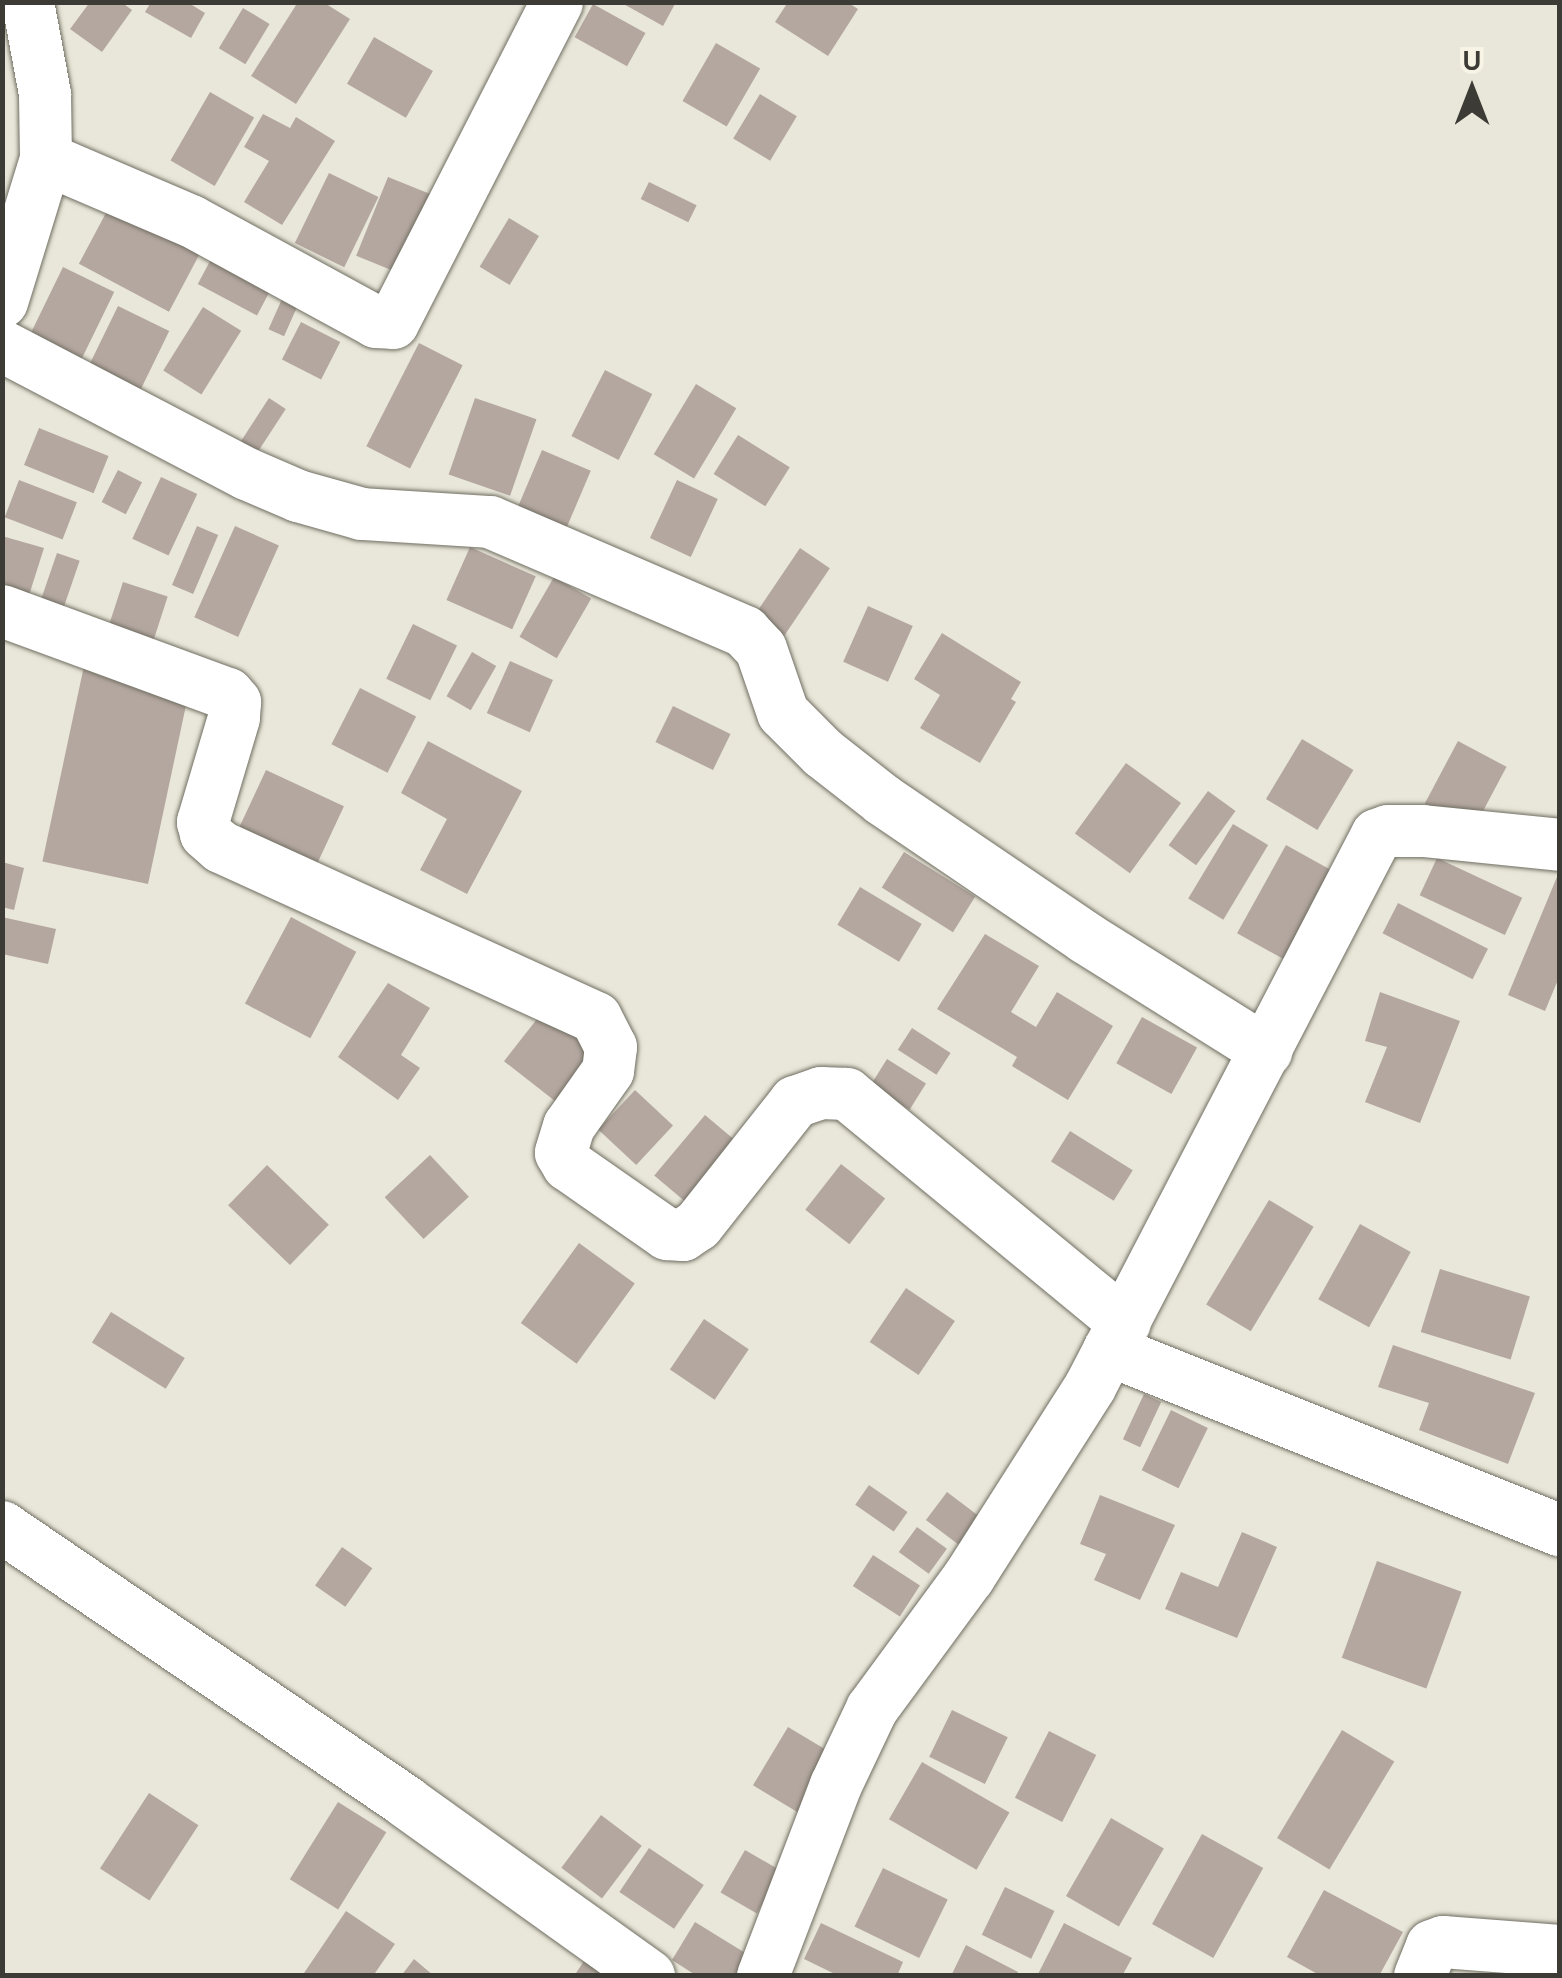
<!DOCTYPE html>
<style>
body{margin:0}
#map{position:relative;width:1562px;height:1978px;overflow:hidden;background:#e9e7d9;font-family:"Space Grotesk",sans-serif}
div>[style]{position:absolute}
.building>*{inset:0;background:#b4a7a0;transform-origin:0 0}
.roads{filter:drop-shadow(0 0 2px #706e62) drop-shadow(0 0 2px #706e62)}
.minor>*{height:52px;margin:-26px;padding:0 26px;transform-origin:26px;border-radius:26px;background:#fff}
span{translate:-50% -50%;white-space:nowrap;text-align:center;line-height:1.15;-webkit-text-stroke:8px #f7f4e6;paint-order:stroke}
.frame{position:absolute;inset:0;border:5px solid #3c3b35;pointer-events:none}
.north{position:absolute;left:1422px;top:40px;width:100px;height:100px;-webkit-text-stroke:8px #f7f4e6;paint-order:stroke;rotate:0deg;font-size:28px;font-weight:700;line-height:40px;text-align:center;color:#3c3b35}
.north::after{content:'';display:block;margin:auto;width:35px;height:45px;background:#3c3b35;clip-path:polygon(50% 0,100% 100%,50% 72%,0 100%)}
</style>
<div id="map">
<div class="building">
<div style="clip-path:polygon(90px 2px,121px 2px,132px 10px,102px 52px,70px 29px)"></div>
<div style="clip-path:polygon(151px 2px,187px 2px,205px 13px,191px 38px,145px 12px)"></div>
<div style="clip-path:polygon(298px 2px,323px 2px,350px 19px,296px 104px,251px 76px)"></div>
<div style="clip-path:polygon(620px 2px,676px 2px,663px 26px)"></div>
<div style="clip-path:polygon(788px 2px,847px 2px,858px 9px,828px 56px,775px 22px)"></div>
<div style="left:593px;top:4px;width:60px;height:38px;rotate:29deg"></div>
<div style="left:243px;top:8px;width:31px;height:47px;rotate:31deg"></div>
<div style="left:374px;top:37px;width:68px;height:54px;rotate:30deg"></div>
<div style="left:716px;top:43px;width:51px;height:67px;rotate:30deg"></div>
<div style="left:210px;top:92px;width:51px;height:79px;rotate:30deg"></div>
<div style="left:760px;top:94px;width:43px;height:52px;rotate:31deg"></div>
<div style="clip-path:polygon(263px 114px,290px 128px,296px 117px,335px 141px,282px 225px,244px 202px,269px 161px,244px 147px)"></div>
<div style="left:329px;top:173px;width:55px;height:78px;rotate:26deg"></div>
<div style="left:388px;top:177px;width:61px;height:85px;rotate:22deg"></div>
<div style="left:649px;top:182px;width:53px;height:19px;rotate:26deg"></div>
<div style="left:116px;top:194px;width:102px;height:79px;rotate:28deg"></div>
<div style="left:509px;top:218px;width:35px;height:57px;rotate:31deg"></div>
<div style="left:218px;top:246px;width:67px;height:43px;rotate:28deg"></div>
<div style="left:63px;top:267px;width:57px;height:90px;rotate:26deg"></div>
<div style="left:286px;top:290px;width:17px;height:43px;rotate:24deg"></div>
<div style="left:118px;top:306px;width:57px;height:86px;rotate:26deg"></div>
<div style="left:203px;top:307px;width:45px;height:75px;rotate:32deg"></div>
<div style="left:301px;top:322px;width:44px;height:42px;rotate:27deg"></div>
<div style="left:419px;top:343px;width:49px;height:116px;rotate:27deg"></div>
<div style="left:605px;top:370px;width:53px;height:74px;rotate:27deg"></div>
<div style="left:696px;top:384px;width:47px;height:82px;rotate:31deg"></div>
<div style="left:269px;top:398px;width:20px;height:64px;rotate:33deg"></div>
<div style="left:475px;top:398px;width:65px;height:81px;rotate:19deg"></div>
<div style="left:39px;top:428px;width:75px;height:40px;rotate:22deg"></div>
<div style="left:738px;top:435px;width:61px;height:46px;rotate:32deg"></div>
<div style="left:542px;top:450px;width:53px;height:64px;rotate:23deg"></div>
<div style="left:118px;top:470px;width:27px;height:36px;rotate:27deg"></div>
<div style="left:161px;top:477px;width:40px;height:68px;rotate:25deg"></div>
<div style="left:19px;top:480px;width:62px;height:40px;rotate:21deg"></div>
<div style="left:677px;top:480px;width:45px;height:64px;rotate:25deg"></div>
<div style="left:197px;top:526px;width:23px;height:64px;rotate:23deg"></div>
<div style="left:235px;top:526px;width:48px;height:100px;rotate:24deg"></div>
<div style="clip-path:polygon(2px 536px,44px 548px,24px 611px,2px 605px)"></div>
<div style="left:470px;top:547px;width:72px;height:58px;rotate:24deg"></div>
<div style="left:800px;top:548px;width:36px;height:87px;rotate:34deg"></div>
<div style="left:57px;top:553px;width:24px;height:66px;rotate:19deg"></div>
<div style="left:554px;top:577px;width:43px;height:69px;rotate:30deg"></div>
<div style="left:123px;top:582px;width:47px;height:59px;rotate:18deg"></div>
<div style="left:868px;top:606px;width:49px;height:61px;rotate:24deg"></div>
<div style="left:413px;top:624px;width:49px;height:61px;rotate:26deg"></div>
<div style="clip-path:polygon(942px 633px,1021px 682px,1011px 699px,1016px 702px,980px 763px,920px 728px,940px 695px,914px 679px)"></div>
<div style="left:472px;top:652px;width:28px;height:51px;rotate:30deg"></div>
<div style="left:85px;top:661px;width:108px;height:205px;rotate:12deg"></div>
<div style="left:510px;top:661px;width:47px;height:57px;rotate:24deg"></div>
<div style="left:360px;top:688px;width:63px;height:63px;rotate:27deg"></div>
<div style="left:673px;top:706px;width:64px;height:40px;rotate:26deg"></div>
<div style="left:1302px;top:739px;width:60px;height:70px;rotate:31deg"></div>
<div style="clip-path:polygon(428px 741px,522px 791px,467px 894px,420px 870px,447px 819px,401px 793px)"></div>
<div style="left:1458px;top:741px;width:55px;height:71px;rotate:28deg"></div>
<div style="left:1126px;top:763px;width:68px;height:87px;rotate:36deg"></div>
<div style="left:266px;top:770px;width:86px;height:64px;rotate:25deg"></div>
<div style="left:1208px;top:791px;width:34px;height:67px;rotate:36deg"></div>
<div style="left:1233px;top:824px;width:41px;height:87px;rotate:31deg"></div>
<div style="left:1286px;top:845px;width:56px;height:101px;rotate:29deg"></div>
<div style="left:904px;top:852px;width:84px;height:42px;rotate:32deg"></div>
<div style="left:1437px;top:858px;width:94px;height:41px;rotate:25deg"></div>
<div style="clip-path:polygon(2px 862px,24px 868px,14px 910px,2px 907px)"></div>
<div style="clip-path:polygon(1559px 872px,1560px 975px,1545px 1011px,1508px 995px)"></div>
<div style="left:860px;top:887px;width:72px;height:44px;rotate:31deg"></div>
<div style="left:1398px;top:903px;width:101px;height:34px;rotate:27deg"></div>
<div style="clip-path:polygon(2px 917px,56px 929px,48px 964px,2px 954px)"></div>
<div style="left:291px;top:917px;width:74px;height:98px;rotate:28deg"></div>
<div style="clip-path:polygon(985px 934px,1039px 966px,1011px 1012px,1036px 1027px,1057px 992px,1113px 1026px,1068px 1100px,1012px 1066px,1017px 1057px,937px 1009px)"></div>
<div style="clip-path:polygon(388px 983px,430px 1008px,401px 1055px,420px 1068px,398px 1100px,338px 1057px)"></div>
<div style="clip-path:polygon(1380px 992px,1460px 1021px,1420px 1123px,1365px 1102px,1387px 1047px,1365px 1041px)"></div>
<div style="left:544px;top:1010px;width:72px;height:65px;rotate:38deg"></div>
<div style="left:1142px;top:1017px;width:63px;height:53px;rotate:29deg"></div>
<div style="left:912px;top:1028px;width:46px;height:26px;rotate:33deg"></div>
<div style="left:887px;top:1059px;width:46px;height:31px;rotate:32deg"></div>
<div style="left:635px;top:1090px;width:52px;height:54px;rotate:43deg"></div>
<div style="left:705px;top:1115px;width:57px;height:79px;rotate:40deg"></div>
<div style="left:1070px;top:1131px;width:74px;height:36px;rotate:32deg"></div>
<div style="left:430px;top:1155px;width:57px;height:62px;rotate:47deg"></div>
<div style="left:841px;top:1164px;width:56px;height:58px;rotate:38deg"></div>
<div style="left:267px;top:1165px;width:86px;height:56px;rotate:44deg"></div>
<div style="left:1269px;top:1200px;width:52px;height:122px;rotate:31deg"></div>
<div style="left:1360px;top:1224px;width:58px;height:86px;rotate:29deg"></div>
<div style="left:579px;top:1243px;width:69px;height:99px;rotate:36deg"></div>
<div style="left:1440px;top:1269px;width:94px;height:66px;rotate:17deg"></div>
<div style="left:906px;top:1288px;width:59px;height:65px;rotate:34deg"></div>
<div style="left:111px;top:1312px;width:87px;height:36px;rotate:32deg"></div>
<div style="left:704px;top:1319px;width:54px;height:61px;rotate:34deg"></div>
<div style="clip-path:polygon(1393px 1345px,1535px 1393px,1508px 1464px,1419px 1430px,1429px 1403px,1378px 1387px)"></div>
<div style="left:1144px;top:1394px;width:19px;height:50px;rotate:25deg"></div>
<div style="left:1171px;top:1410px;width:41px;height:67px;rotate:26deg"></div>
<div style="left:869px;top:1485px;width:47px;height:24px;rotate:35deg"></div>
<div style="left:947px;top:1492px;width:41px;height:35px;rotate:37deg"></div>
<div style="clip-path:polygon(1100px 1495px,1175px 1525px,1140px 1600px,1094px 1580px,1106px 1554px,1080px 1544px)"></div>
<div style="left:917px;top:1527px;width:37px;height:31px;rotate:36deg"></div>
<div style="clip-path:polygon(1242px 1532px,1277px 1547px,1237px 1638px,1165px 1609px,1181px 1572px,1218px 1587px)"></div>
<div style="left:342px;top:1547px;width:37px;height:47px;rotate:35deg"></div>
<div style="left:873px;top:1555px;width:56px;height:37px;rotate:33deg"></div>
<div style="left:1377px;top:1561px;width:90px;height:103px;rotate:20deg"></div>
<div style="left:952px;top:1710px;width:62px;height:52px;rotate:26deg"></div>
<div style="left:788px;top:1727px;width:57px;height:68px;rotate:31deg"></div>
<div style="left:1342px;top:1730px;width:61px;height:126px;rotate:31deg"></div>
<div style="left:1049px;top:1731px;width:53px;height:75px;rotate:27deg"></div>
<div style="left:922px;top:1762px;width:101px;height:66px;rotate:30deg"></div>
<div style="left:149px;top:1793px;width:59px;height:90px;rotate:33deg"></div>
<div style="left:338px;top:1802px;width:57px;height:91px;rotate:32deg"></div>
<div style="left:601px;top:1815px;width:51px;height:66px;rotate:37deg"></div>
<div style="left:1111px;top:1818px;width:61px;height:90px;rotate:30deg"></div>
<div style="left:1202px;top:1834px;width:70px;height:103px;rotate:29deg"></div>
<div style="left:649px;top:1848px;width:66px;height:53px;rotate:34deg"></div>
<div style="left:745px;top:1850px;width:42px;height:49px;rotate:30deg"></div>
<div style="left:883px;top:1868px;width:72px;height:65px;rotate:26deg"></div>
<div style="left:1005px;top:1887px;width:55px;height:53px;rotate:26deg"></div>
<div style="clip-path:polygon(1324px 1890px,1403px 1932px,1379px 1976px,1321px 1976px,1287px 1957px)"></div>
<div style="clip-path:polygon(346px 1911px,395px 1944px,373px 1976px,302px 1976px)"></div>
<div style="clip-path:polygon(695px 1922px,755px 1959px,745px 1976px,697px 1976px,672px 1960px)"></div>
<div style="clip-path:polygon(821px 1923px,903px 1962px,897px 1976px,839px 1976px,804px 1959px)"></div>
<div style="clip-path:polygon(1064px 1923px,1132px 1958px,1122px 1976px,1037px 1976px)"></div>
<div style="clip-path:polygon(966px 1945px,1018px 1972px,1017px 1976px,951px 1976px)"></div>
<div style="clip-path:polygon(592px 1949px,630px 1976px,574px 1976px)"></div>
<div style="clip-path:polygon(414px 1959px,434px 1976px,401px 1976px)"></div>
</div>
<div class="roads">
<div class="minor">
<div style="left:46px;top:159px;width:158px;rotate:23.2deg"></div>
<div style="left:191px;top:221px;width:211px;rotate:28.6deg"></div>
<div style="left:376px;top:322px;width:17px;rotate:3deg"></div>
<div style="left:393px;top:323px;width:360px;rotate:-62.9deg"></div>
<div style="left:2px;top:302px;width:150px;rotate:-72.9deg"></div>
<div style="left:46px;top:159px;width:65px;rotate:-90.9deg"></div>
<div style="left:45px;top:94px;width:94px;rotate:-100.5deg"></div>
<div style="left:2px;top:346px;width:276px;rotate:27.6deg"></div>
<div style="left:247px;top:474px;width:56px;rotate:23.3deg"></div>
<div style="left:298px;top:496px;width:66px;rotate:15.7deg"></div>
<div style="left:362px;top:514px;width:128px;rotate:3.6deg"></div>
<div style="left:490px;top:522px;width:278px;rotate:23.3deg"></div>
<div style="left:745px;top:632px;width:23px;rotate:47deg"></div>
<div style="left:761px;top:649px;width:68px;rotate:71deg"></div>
<div style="left:783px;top:713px;width:57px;rotate:45deg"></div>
<div style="left:823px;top:753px;width:76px;rotate:38.1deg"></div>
<div style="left:883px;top:800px;width:245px;rotate:34.2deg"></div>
<div style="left:1086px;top:938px;width:213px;rotate:32.1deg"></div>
<div style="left:2px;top:611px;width:241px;rotate:20.2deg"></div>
<div style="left:228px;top:694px;width:11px;rotate:49deg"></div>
<div style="left:235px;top:702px;width:16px;rotate:94deg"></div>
<div style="left:234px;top:718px;width:109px;rotate:106.6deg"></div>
<div style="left:203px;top:822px;width:12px;rotate:76deg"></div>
<div style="left:206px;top:834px;width:20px;rotate:41deg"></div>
<div style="left:221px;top:847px;width:412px;rotate:24.5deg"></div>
<div style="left:596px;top:1018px;width:33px;rotate:63deg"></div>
<div style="left:611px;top:1047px;width:24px;rotate:97deg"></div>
<div style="left:608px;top:1071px;width:67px;rotate:125.3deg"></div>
<div style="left:569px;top:1126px;width:28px;rotate:107deg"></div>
<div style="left:561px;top:1153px;width:14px;rotate:60deg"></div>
<div style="left:568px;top:1165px;width:121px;rotate:34.9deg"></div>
<div style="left:667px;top:1234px;width:16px;rotate:4deg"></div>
<div style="left:683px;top:1235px;width:18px;rotate:-34deg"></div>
<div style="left:698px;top:1225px;width:157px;rotate:-51.7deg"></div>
<div style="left:795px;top:1102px;width:28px;rotate:-19deg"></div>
<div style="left:821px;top:1093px;width:26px;rotate:2deg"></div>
<div style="left:847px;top:1094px;width:360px;rotate:39.5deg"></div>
<div style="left:1109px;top:1350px;width:486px;rotate:21.8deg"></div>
<div style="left:2px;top:1527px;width:489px;rotate:34.2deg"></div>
<div style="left:406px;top:1802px;width:299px;rotate:35.6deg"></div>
<div style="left:763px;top:1976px;width:204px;rotate:-69.1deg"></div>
<div style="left:836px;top:1785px;width:84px;rotate:-64.7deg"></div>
<div style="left:872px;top:1709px;width:164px;rotate:-53.7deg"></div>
<div style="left:969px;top:1577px;width:225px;rotate:-57.5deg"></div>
<div style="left:1090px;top:1387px;width:622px;rotate:-62.53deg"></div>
<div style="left:1377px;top:835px;width:12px;rotate:-20deg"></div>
<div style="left:1388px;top:831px;width:35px"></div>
<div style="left:1423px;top:831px;width:138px;rotate:5.8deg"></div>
<div style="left:1420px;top:1976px;width:32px;rotate:-68deg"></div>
<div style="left:1432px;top:1946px;width:12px;rotate:-20deg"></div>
<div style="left:1443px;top:1942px;width:117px;rotate:4.4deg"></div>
</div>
</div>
<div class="frame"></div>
<div class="north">U</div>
</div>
